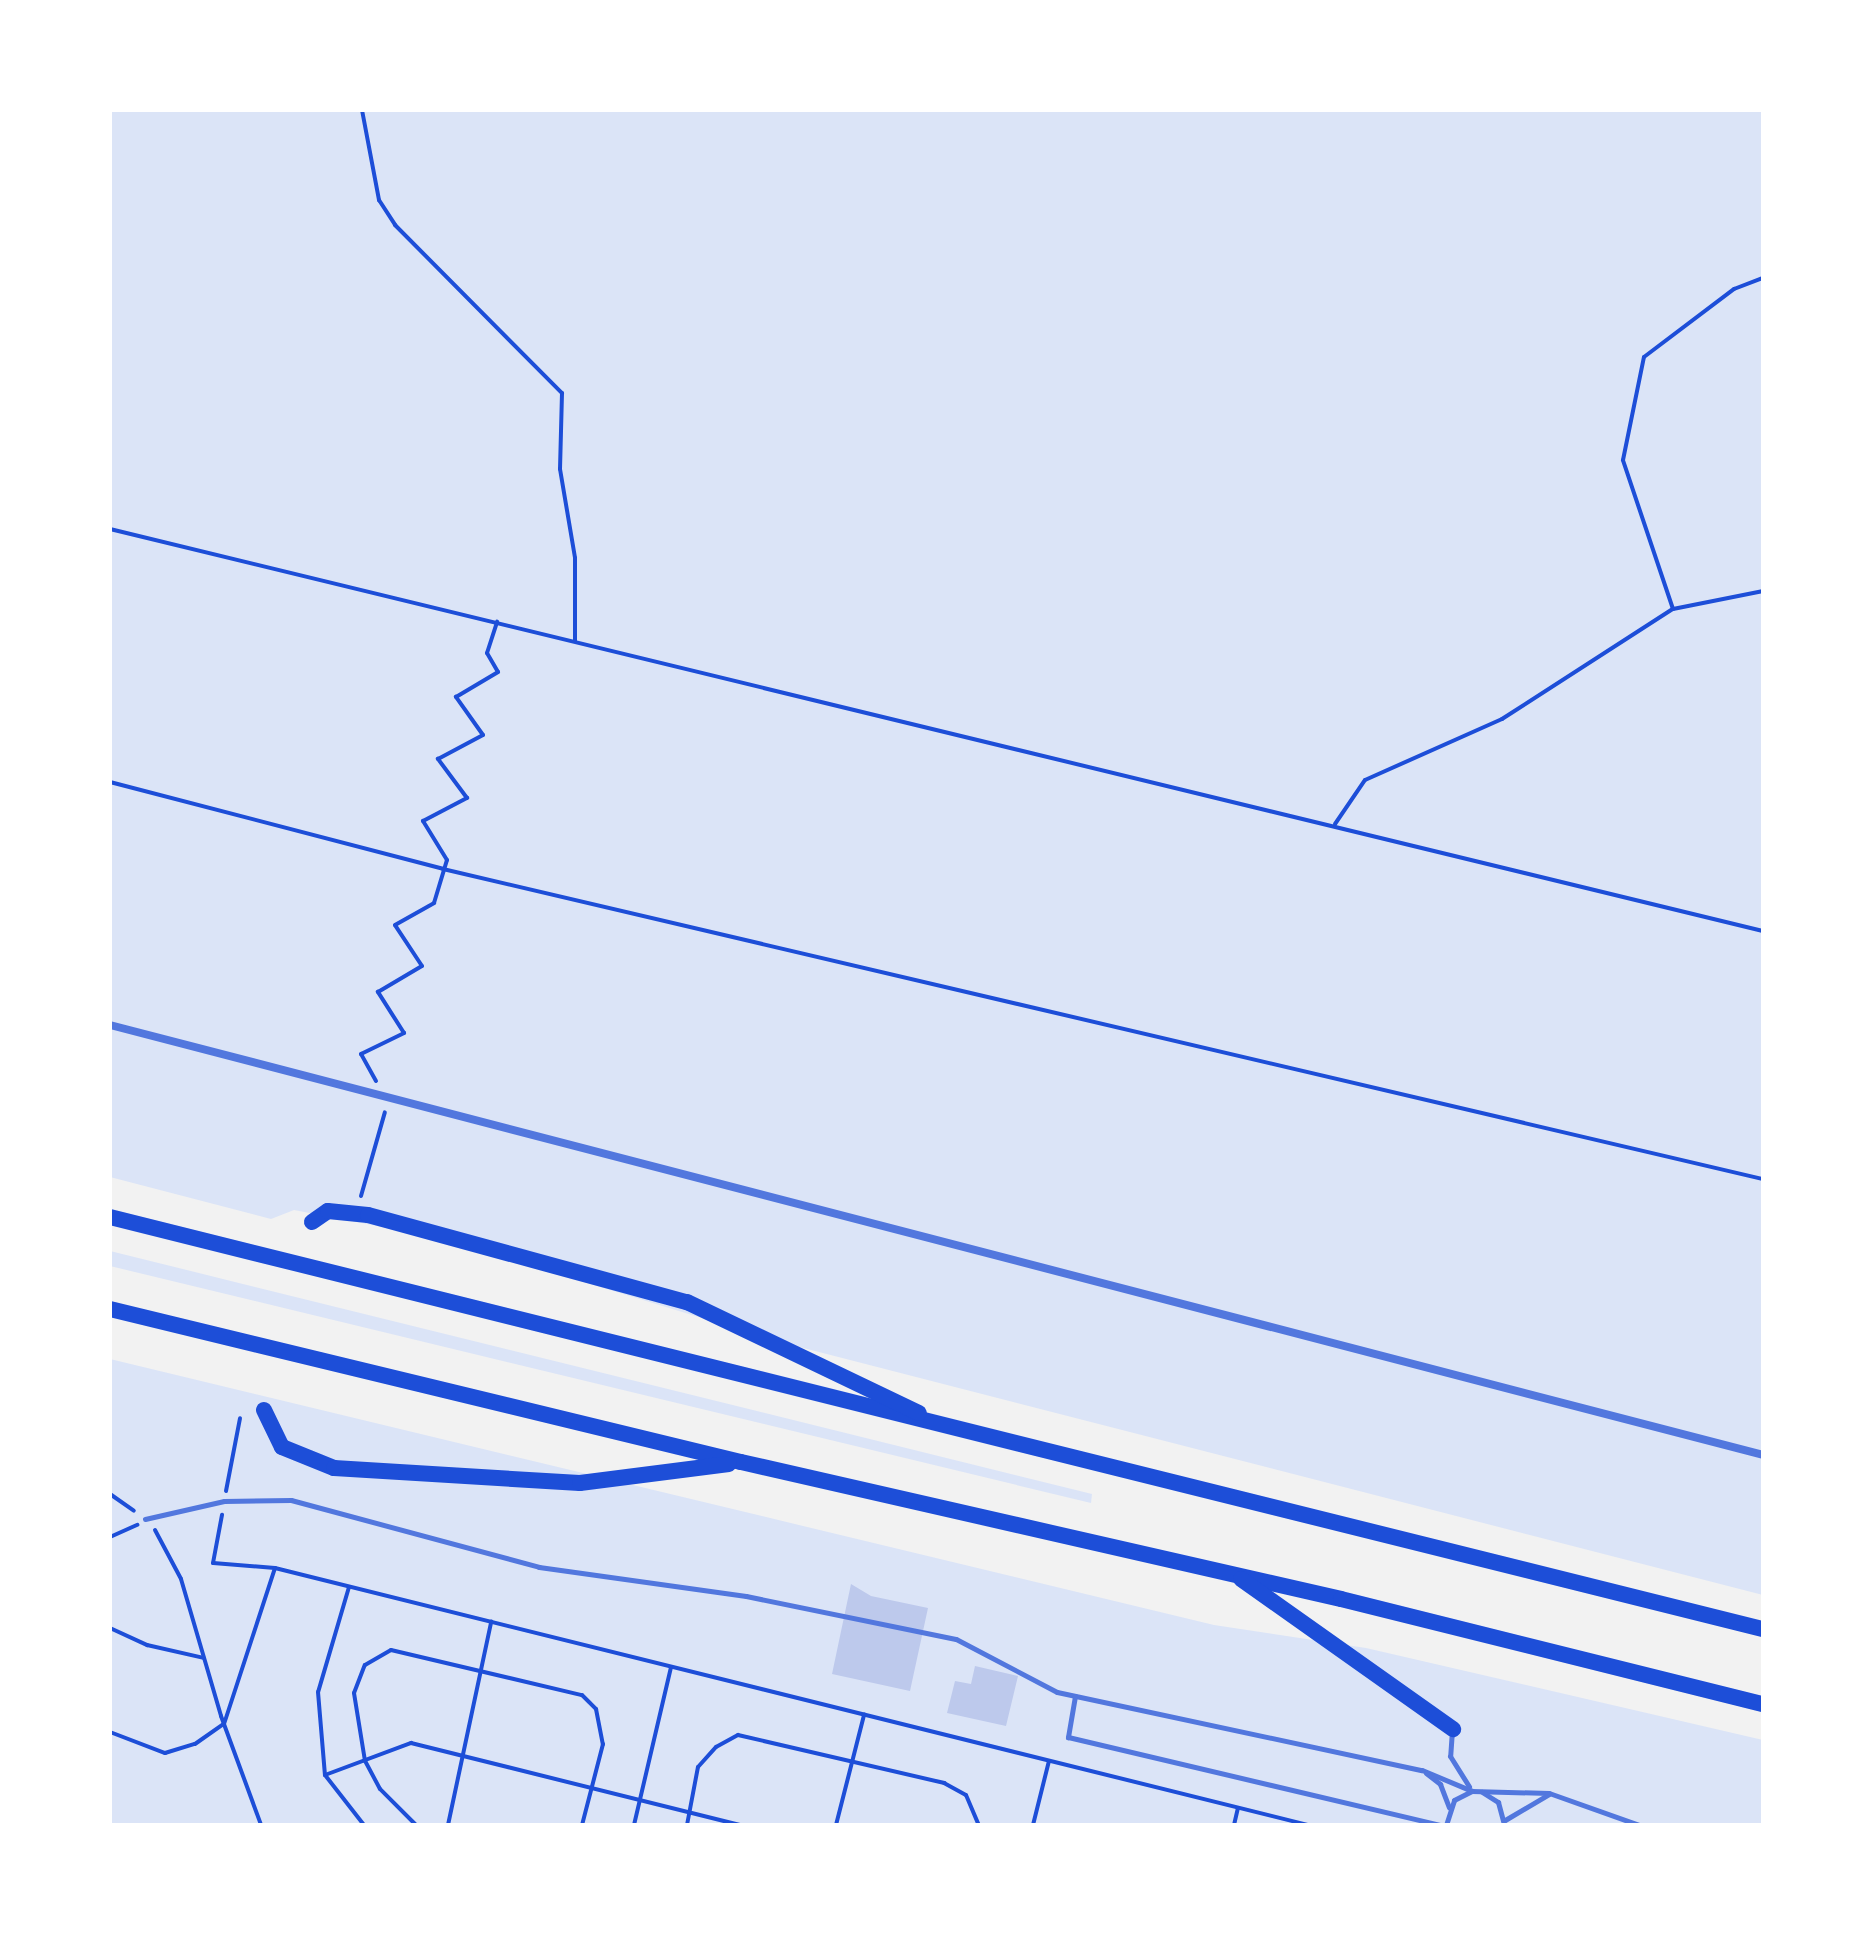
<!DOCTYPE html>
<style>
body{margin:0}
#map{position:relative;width:1873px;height:1935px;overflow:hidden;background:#f2f2f2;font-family:"Alegreya Sans",sans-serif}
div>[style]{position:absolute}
.green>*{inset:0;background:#dbe4f7}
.building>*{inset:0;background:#bdc9ec}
.path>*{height:4px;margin:-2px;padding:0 2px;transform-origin:2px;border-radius:2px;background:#1d4ed8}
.service>*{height:5px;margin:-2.5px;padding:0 2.5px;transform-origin:2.5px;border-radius:2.5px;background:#5277de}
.minor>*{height:8px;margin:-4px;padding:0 4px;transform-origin:4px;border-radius:4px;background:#5277de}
.trunk>*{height:16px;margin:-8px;padding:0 8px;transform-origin:8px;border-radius:8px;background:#1d4ed8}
span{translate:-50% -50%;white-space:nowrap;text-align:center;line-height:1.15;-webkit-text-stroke:6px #fff;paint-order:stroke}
.frame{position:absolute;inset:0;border:112px solid #fff;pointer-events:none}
</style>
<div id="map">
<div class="green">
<div style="clip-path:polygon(110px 110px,1763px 110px,1763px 1595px,784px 1343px,440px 1238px,294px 1210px,271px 1219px,110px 1177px)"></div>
<div style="clip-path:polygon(110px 1251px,1092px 1494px,1091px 1503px,110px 1266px)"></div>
<div style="clip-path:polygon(110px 1359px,1214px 1625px,1366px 1648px,1763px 1740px,1763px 1825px,110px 1825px)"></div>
</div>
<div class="building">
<div style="clip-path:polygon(851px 1584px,871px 1596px,928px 1608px,910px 1691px,832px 1674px)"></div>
<div style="clip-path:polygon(975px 1666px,1018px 1676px,1006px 1726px,947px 1713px,955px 1681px,971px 1684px)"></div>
</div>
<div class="path">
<div style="left:362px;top:110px;width:92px;rotate:79.3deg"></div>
<div style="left:379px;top:200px;width:30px;rotate:57deg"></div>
<div style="left:395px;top:225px;width:237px;rotate:45.2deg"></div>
<div style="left:562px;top:393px;width:76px;rotate:91.5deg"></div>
<div style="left:560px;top:469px;width:90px;rotate:80.4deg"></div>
<div style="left:575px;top:558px;width:83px;rotate:90deg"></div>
<div style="left:110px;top:529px;width:1701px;rotate:13.67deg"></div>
<div style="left:1673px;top:609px;width:157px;rotate:-108.6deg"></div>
<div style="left:1623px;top:460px;width:105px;rotate:-78.5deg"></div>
<div style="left:1644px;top:357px;width:113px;rotate:-37.1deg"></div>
<div style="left:1734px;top:289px;width:31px;rotate:-21deg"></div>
<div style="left:110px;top:782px;width:344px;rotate:14.6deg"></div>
<div style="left:443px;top:869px;width:1356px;rotate:13.22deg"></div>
<div style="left:1335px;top:824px;width:53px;rotate:-55.7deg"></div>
<div style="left:1365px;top:780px;width:150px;rotate:-24deg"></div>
<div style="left:1502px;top:719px;width:203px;rotate:-32.8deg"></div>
<div style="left:1673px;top:609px;width:92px;rotate:-11.3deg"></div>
<div style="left:376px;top:1081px;width:31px;rotate:-119deg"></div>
<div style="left:361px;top:1054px;width:48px;rotate:-26deg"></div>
<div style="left:404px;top:1033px;width:49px;rotate:-122.4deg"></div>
<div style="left:378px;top:992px;width:51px;rotate:-30.6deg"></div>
<div style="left:422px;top:966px;width:49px;rotate:-123.4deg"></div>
<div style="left:395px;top:925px;width:45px;rotate:-29.4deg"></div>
<div style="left:434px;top:903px;width:45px;rotate:-73.2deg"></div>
<div style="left:447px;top:860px;width:46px;rotate:-121.6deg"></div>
<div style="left:423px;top:821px;width:50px;rotate:-27.6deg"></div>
<div style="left:467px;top:798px;width:49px;rotate:-126.6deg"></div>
<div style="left:438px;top:759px;width:51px;rotate:-28.1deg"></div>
<div style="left:483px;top:735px;width:47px;rotate:-125.4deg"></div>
<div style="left:456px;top:697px;width:49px;rotate:-30.8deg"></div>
<div style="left:498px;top:672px;width:22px;rotate:-120deg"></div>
<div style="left:487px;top:653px;width:33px;rotate:-72deg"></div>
<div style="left:361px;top:1196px;width:87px;rotate:-74.1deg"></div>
<div style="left:226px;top:1491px;width:74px;rotate:-79.1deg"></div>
<div style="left:110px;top:1494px;width:29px;rotate:35deg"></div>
<div style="left:155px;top:1530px;width:55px;rotate:62deg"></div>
<div style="left:181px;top:1579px;width:143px;rotate:73.7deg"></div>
<div style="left:221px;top:1716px;width:116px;rotate:69.8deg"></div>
<div style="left:110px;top:1537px;width:30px;rotate:-24deg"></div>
<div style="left:275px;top:1568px;width:1064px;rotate:13.97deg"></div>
<div style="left:349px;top:1587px;width:109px;rotate:106.4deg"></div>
<div style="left:318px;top:1692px;width:83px;rotate:85.2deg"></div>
<div style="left:325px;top:1775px;width:63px;rotate:52deg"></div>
<div style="left:110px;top:1628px;width:41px;rotate:24.7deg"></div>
<div style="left:147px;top:1645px;width:58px;rotate:12.8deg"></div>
<div style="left:110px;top:1732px;width:59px;rotate:20.9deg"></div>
<div style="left:165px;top:1753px;width:31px;rotate:-17deg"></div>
<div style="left:195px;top:1744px;width:35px;rotate:-35deg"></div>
<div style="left:224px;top:1724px;width:164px;rotate:-71.9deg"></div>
<div style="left:275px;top:1568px;width:62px;rotate:-175.4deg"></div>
<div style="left:213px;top:1563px;width:49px;rotate:-79.4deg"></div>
<div style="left:325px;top:1775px;width:92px;rotate:-20.4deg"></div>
<div style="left:411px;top:1743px;width:340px;rotate:14deg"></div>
<div style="left:416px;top:1825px;width:51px;rotate:-135deg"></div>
<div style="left:380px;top:1789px;width:32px;rotate:-118deg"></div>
<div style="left:365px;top:1761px;width:69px;rotate:-99.2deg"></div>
<div style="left:354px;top:1693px;width:30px;rotate:-69deg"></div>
<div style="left:365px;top:1665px;width:30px;rotate:-30deg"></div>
<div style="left:391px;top:1650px;width:196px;rotate:13.3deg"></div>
<div style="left:582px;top:1695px;width:20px;rotate:45deg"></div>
<div style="left:596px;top:1709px;width:36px;rotate:79deg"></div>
<div style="left:603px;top:1744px;width:84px;rotate:104.5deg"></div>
<div style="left:448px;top:1825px;width:208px;rotate:-78deg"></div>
<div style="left:634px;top:1825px;width:162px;rotate:-76.8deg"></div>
<div style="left:687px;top:1825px;width:59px;rotate:-79.3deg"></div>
<div style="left:698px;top:1767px;width:27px;rotate:-48deg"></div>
<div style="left:716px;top:1747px;width:25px;rotate:-29deg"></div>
<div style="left:738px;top:1735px;width:212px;rotate:13.1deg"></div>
<div style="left:944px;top:1783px;width:25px;rotate:29deg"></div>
<div style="left:966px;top:1795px;width:33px;rotate:67deg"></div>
<div style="left:836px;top:1825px;width:114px;rotate:-75.7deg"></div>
<div style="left:1033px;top:1825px;width:66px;rotate:-76deg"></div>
<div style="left:1234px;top:1825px;width:17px;rotate:-77deg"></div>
</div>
<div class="service">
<div style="left:145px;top:1519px;width:81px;rotate:-12.8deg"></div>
<div style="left:224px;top:1501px;width:67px;rotate:-0.9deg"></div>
<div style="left:291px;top:1500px;width:257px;rotate:15.1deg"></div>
<div style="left:539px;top:1567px;width:209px;rotate:8deg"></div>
<div style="left:746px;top:1596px;width:214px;rotate:11.6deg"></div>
<div style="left:956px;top:1639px;width:114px;rotate:27.7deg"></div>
<div style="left:1057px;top:1692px;width:373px;rotate:12.1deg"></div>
<div style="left:1422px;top:1770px;width:54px;rotate:22.8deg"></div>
<div style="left:1472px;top:1791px;width:77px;rotate:1.5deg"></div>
<div style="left:1549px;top:1793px;width:96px;rotate:19.6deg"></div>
<div style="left:1075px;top:1696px;width:42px;rotate:99.7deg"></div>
<div style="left:1068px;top:1737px;width:382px;rotate:13.3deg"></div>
<div style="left:1452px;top:1730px;width:26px;rotate:94deg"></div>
<div style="left:1450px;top:1756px;width:36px;rotate:58deg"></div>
<div style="left:1426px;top:1773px;width:18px;rotate:38deg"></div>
<div style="left:1440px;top:1784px;width:25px;rotate:69deg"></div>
<div style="left:1482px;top:1792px;width:19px;rotate:32deg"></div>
<div style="left:1498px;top:1802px;width:24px;rotate:75deg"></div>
<div style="left:1505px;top:1820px;width:51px;rotate:-30.6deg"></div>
<div style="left:1446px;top:1825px;width:26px;rotate:-72deg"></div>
<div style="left:1454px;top:1800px;width:20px;rotate:-27deg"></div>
</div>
<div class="minor">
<div style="left:110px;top:1025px;width:1708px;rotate:14.58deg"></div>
</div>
<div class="trunk">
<div style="left:110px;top:1217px;width:1704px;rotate:14deg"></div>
<div style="left:312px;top:1222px;width:19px;rotate:-35deg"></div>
<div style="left:328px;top:1211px;width:40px;rotate:5.7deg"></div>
<div style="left:368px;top:1215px;width:331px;rotate:15.3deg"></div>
<div style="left:687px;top:1302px;width:257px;rotate:25.6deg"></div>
<div style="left:110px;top:1309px;width:649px;rotate:13.63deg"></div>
<div style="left:741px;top:1462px;width:615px;rotate:12.86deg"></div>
<div style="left:1341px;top:1599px;width:435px;rotate:14deg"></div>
<div style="left:264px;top:1410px;width:41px;rotate:64.1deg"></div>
<div style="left:282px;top:1447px;width:56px;rotate:22deg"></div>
<div style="left:334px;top:1468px;width:246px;rotate:3.5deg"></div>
<div style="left:580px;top:1483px;width:150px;rotate:-7.3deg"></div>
<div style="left:1241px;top:1579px;width:260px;rotate:35.3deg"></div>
</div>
<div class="frame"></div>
</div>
